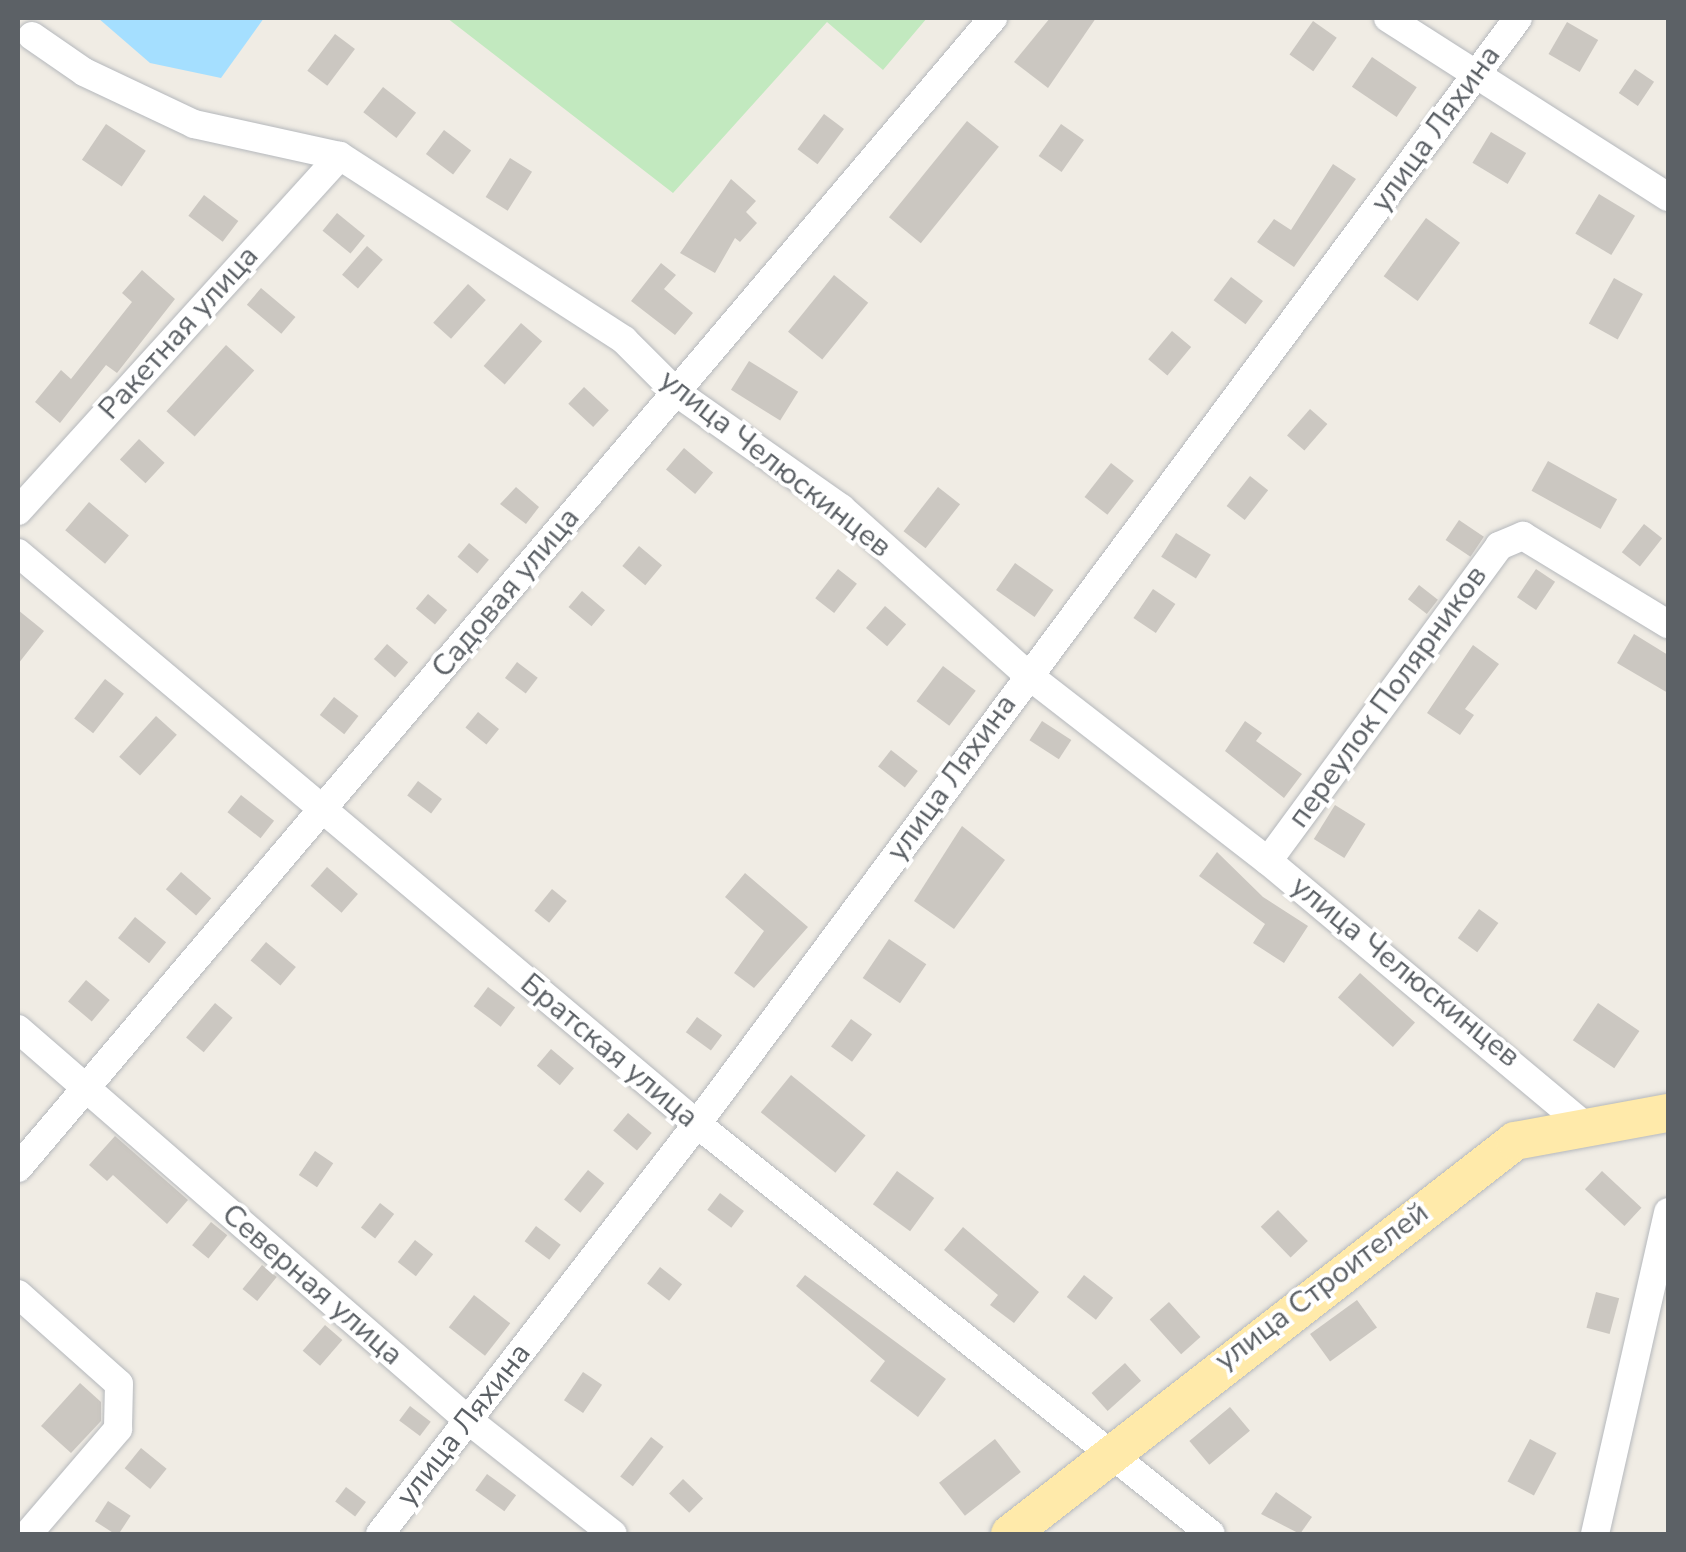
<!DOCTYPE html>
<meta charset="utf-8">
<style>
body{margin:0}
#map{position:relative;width:1686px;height:1552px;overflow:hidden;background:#f0ece4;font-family:"Nunito Sans",sans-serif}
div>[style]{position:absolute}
.green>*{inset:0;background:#c2e9bf}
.water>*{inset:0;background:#a5dfff}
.building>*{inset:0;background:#cbc7c1;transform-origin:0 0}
.roads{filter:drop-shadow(0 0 2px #b5b8bc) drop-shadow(0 0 2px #b5b8bc)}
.minor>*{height:28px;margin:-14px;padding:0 14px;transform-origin:14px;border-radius:14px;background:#fff}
.major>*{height:38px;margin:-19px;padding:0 19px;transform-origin:19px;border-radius:19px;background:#ffeaaa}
span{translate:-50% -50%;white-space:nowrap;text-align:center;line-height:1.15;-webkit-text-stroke:8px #fff;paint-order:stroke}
.street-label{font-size:30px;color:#5c6166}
.frame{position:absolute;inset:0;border:20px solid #5c6166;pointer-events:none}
</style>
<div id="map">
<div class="green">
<div style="clip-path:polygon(447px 18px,927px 18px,883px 70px,827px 22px,673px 193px)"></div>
</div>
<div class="water">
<div style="clip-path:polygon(98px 18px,264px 18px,221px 78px,150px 63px)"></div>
</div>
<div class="building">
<div style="clip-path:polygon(1050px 18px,1096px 18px,1048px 88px,1014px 62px)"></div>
<div style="left:1313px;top:21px;width:29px;height:41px;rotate:35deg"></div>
<div style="left:1567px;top:22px;width:36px;height:37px;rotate:30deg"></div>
<div style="left:335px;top:34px;width:25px;height:46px;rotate:37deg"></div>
<div style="left:1372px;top:57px;width:54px;height:36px;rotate:34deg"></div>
<div style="left:1635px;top:69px;width:23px;height:29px;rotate:34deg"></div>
<div style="left:383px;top:87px;width:42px;height:32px;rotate:38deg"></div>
<div style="left:824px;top:114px;width:25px;height:44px;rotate:37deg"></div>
<div style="left:967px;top:121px;width:41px;height:124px;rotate:39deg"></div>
<div style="left:106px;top:124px;width:48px;height:43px;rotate:34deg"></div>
<div style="left:1061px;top:124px;width:28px;height:39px;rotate:35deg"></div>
<div style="left:444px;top:130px;width:34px;height:30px;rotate:37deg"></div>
<div style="left:1491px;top:132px;width:41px;height:36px;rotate:31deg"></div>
<div style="left:510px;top:158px;width:26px;height:46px;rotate:32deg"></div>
<div style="clip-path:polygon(1333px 164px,1356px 179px,1294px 267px,1257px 242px,1274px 219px,1291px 230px)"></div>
<div style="clip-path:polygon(731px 179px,756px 201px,746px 212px,757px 223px,740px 242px,735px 238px,715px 273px,680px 253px)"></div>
<div style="left:1599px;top:194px;width:42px;height:46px;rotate:31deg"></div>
<div style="left:204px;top:195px;width:43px;height:26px;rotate:37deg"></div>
<div style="left:337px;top:213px;width:36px;height:23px;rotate:39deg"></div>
<div style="left:1426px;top:218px;width:42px;height:72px;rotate:36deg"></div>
<div style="left:367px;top:246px;width:21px;height:38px;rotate:41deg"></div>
<div style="clip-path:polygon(661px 263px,676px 275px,664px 289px,693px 313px,675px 335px,631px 301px)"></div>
<div style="clip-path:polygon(142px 270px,175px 299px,117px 373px,106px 365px,60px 423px,35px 402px,61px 370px,71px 379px,132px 302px,122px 293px)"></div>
<div style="left:834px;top:275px;width:44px;height:73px;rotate:39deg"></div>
<div style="left:1231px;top:277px;width:40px;height:29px;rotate:37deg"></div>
<div style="left:1614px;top:278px;width:33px;height:52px;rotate:29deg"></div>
<div style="left:468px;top:284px;width:24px;height:52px;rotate:42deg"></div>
<div style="left:261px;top:288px;width:45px;height:22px;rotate:40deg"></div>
<div style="left:521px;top:323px;width:28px;height:57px;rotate:41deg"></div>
<div style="left:1172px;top:331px;width:25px;height:37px;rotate:40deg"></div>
<div style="left:226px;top:345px;width:38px;height:89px;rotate:42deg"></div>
<div style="left:749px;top:361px;width:58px;height:34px;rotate:32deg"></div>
<div style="left:584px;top:387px;width:34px;height:23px;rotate:43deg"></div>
<div style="left:1310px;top:409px;width:23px;height:35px;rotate:41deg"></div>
<div style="left:139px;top:439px;width:35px;height:28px;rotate:43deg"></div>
<div style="left:684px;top:448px;width:38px;height:28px;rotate:40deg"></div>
<div style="left:1548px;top:461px;width:79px;height:34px;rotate:29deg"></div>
<div style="left:1111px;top:463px;width:29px;height:43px;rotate:38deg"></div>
<div style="left:1250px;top:476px;width:23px;height:38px;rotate:38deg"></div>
<div style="clip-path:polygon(516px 487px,539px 507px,526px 524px,500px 504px)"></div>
<div style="left:938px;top:487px;width:28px;height:56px;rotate:38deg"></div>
<div style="left:89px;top:502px;width:52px;height:37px;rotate:40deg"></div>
<div style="left:1459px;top:520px;width:30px;height:24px;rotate:34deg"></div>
<div style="left:1644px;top:524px;width:23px;height:36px;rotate:38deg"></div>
<div style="left:1176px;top:533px;width:41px;height:28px;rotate:32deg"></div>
<div style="left:469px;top:543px;width:26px;height:18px;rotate:40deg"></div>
<div style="left:639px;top:546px;width:30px;height:26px;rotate:40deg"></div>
<div style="left:1015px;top:563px;width:47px;height:33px;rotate:35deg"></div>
<div style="left:838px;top:569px;width:24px;height:37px;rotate:38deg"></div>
<div style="left:1536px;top:569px;width:23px;height:34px;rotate:34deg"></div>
<div style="left:1419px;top:585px;width:24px;height:18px;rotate:38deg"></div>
<div style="left:1153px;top:589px;width:27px;height:35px;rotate:34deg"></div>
<div style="left:582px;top:591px;width:30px;height:21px;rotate:40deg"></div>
<div style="left:428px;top:594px;width:25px;height:19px;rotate:40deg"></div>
<div style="left:885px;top:606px;width:28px;height:29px;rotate:41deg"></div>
<div style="clip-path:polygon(18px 610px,44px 631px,18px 664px)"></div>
<div style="clip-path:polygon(1634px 634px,1668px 655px,1668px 693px,1617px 663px)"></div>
<div style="left:387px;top:644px;width:28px;height:20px;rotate:41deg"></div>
<div style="clip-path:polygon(1473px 645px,1499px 664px,1465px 709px,1474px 715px,1460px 735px,1427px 713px)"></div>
<div style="left:517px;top:662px;width:26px;height:20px;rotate:37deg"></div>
<div style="left:943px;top:666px;width:41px;height:44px;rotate:37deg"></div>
<div style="left:105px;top:679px;width:24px;height:50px;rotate:38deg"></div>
<div style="left:334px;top:697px;width:31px;height:23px;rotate:38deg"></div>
<div style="left:478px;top:712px;width:27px;height:20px;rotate:39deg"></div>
<div style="left:156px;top:716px;width:28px;height:55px;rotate:42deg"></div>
<div style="left:1042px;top:721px;width:35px;height:23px;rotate:33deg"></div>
<div style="clip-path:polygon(1245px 721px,1262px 733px,1256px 741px,1302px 774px,1284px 798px,1225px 751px)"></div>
<div style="left:891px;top:750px;width:34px;height:21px;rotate:38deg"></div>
<div style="left:418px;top:781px;width:30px;height:18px;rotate:37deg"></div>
<div style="left:241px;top:795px;width:42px;height:22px;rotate:38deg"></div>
<div style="left:1335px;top:805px;width:36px;height:40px;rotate:32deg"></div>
<div style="clip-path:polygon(962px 826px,1005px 860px,954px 929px,914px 901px)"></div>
<div style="clip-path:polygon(1217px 852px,1263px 897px,1308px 926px,1284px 963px,1253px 943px,1265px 924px,1199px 876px)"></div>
<div style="left:327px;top:867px;width:41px;height:25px;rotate:41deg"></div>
<div style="left:181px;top:872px;width:40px;height:23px;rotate:41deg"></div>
<div style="clip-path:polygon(745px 873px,808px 927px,754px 988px,734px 973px,764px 931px,725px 897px)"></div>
<div style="left:552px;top:889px;width:19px;height:28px;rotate:39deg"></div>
<div style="left:1479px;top:909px;width:24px;height:36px;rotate:36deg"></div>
<div style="left:135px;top:917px;width:40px;height:27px;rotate:39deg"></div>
<div style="left:889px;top:939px;width:45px;height:47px;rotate:34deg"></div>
<div style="left:266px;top:942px;width:39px;height:24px;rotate:40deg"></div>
<div style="left:1360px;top:973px;width:74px;height:33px;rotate:42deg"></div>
<div style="left:86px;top:980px;width:31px;height:28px;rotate:40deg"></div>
<div style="left:488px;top:987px;width:34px;height:24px;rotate:37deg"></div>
<div style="left:215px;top:1003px;width:23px;height:45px;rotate:40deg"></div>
<div style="left:1598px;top:1003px;width:50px;height:45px;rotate:34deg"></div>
<div style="left:697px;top:1017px;width:31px;height:19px;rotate:36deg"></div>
<div style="left:851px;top:1019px;width:26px;height:34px;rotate:36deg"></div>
<div style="left:551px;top:1049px;width:30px;height:22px;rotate:40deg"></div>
<div style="left:791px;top:1075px;width:96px;height:48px;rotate:39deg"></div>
<div style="left:628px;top:1113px;width:31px;height:23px;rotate:40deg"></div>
<div style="clip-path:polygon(115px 1136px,188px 1200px,167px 1224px,113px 1175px,107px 1181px,89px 1165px)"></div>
<div style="left:315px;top:1151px;width:22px;height:29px;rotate:34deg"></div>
<div style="left:588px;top:1170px;width:21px;height:38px;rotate:39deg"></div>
<div style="left:897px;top:1171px;width:46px;height:41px;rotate:36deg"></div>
<div style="left:1602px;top:1171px;width:54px;height:25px;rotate:43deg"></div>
<div style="left:720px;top:1193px;width:30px;height:21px;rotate:37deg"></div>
<div style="left:380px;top:1203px;width:18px;height:31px;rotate:38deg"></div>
<div style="left:1278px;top:1210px;width:43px;height:24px;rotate:46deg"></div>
<div style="left:211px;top:1222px;width:21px;height:30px;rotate:39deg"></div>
<div style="left:536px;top:1226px;width:31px;height:19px;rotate:37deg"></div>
<div style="clip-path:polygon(963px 1227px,1039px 1292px,1014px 1323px,990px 1305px,998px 1295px,944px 1250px)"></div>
<div style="left:415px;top:1240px;width:23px;height:28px;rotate:38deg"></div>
<div style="left:262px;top:1265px;width:19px;height:31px;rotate:39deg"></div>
<div style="left:660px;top:1267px;width:28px;height:21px;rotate:38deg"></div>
<div style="clip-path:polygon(805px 1275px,946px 1379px,918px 1417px,870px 1381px,885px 1361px,796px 1286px)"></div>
<div style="left:1084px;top:1275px;width:37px;height:28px;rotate:38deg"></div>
<div style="left:1596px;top:1292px;width:24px;height:37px;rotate:15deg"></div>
<div style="left:474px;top:1295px;width:46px;height:41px;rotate:38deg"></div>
<div style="left:1357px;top:1300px;width:34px;height:58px;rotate:54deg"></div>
<div style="left:1169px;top:1302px;width:47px;height:26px;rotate:48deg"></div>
<div style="left:325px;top:1325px;width:23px;height:34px;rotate:41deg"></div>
<div style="left:1125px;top:1363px;width:24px;height:45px;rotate:48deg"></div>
<div style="left:583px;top:1372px;width:23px;height:34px;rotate:34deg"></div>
<div style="clip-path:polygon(80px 1383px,101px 1402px,101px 1421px,71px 1453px,41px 1426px)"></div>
<div style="left:410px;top:1406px;width:26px;height:18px;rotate:37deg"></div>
<div style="left:1230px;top:1407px;width:31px;height:53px;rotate:50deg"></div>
<div style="left:651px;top:1437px;width:16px;height:50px;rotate:38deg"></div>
<div style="left:995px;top:1439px;width:42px;height:71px;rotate:52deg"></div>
<div style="left:1530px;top:1439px;width:30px;height:48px;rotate:28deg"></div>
<div style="left:141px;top:1448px;width:33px;height:26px;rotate:39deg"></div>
<div style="left:487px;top:1474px;width:36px;height:20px;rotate:36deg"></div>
<div style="left:683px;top:1479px;width:28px;height:20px;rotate:44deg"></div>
<div style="left:346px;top:1487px;width:25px;height:18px;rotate:37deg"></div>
<div style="clip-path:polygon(1276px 1492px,1312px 1517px,1300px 1534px,1261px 1514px)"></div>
<div style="left:108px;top:1501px;width:27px;height:24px;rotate:33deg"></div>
</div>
<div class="roads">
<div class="minor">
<div style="left:1388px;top:18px;width:332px;rotate:32.6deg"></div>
<div style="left:32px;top:36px;width:63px;rotate:34.7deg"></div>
<div style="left:84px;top:72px;width:122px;rotate:25.3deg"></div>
<div style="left:194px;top:124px;width:149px;rotate:12.4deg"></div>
<div style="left:340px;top:156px;width:338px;rotate:32.9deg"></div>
<div style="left:624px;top:340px;width:74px;rotate:45deg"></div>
<div style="left:676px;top:392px;width:202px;rotate:35.1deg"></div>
<div style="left:841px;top:508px;width:251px;rotate:41.8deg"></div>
<div style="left:1028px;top:675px;width:304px;rotate:37.8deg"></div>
<div style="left:1268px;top:861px;width:416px;rotate:39.9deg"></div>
<div style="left:18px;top:511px;width:479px;rotate:-47.8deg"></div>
<div style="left:18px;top:553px;width:887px;rotate:40.06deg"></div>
<div style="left:697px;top:1124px;width:657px;rotate:38.58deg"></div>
<div style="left:1268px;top:861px;width:391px;rotate:-53.7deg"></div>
<div style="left:1499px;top:546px;width:26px;rotate:-23deg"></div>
<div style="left:1523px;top:536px;width:170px;rotate:31.3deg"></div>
<div style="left:18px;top:1029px;width:596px;rotate:40.99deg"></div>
<div style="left:468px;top:1420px;width:184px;rotate:38.2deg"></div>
<div style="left:18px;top:1168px;width:1508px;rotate:-49.71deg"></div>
<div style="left:18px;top:1294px;width:135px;rotate:41.7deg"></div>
<div style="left:119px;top:1384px;width:45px;rotate:91.3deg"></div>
<div style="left:118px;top:1429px;width:138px;rotate:130.6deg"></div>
<div style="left:380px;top:1534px;width:518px;rotate:-52.29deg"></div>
<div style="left:697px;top:1124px;width:1377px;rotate:-53.41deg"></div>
<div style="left:1595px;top:1534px;width:330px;rotate:-77.2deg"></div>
</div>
<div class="major">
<div style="left:1010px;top:1534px;width:640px;rotate:-37.89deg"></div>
<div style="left:1515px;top:1141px;width:156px;rotate:-10.4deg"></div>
</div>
</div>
<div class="street-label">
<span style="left:1436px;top:129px;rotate:-54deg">улица Ляхина</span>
<span style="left:179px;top:333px;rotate:-48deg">Ракетная улица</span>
<span style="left:775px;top:464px;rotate:38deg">улица Челюскинцев</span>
<span style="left:506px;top:593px;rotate:-50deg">Садовая улица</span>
<span style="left:1388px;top:697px;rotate:-54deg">переулок Полярников</span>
<span style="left:952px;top:778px;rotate:-54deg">улица Ляхина</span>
<span style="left:1405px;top:972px;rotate:39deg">улица Челюскинцев</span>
<span style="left:609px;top:1051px;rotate:40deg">Братская улица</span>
<span style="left:312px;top:1285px;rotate:41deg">Северная улица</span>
<span style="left:1322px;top:1287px;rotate:-37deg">улица Строителей</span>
<span style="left:464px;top:1425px;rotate:-52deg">улица Ляхина</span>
</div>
<div class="frame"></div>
</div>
